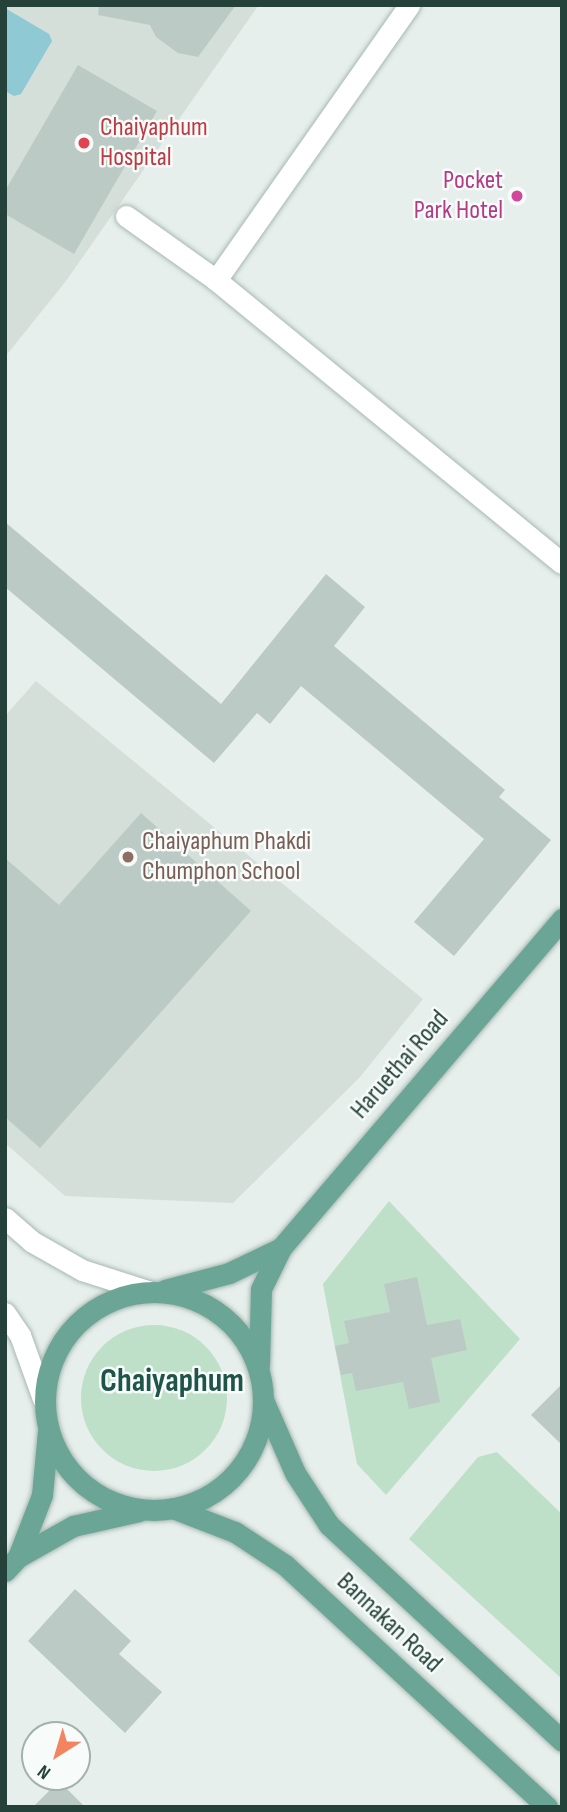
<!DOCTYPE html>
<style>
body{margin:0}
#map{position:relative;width:567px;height:1812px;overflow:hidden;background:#e6efeb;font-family:"Sofia Sans Condensed",sans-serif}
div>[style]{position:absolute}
.built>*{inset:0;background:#d4dfda}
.green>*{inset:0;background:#bfe0c8}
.round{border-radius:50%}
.water>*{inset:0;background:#8ec9d4}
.building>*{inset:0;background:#bbcac4}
.roads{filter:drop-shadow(0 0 2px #a8b8b2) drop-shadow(0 0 2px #a8b8b2)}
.minor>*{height:21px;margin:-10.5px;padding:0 10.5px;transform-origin:10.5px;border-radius:10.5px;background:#fff}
.major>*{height:21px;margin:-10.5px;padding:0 10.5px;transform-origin:10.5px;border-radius:10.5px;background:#6aa596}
.major>.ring{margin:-10.5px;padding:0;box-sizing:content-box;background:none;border:21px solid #6aa596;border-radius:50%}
.dots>*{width:19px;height:19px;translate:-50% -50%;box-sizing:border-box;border:4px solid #f7fbf9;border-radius:50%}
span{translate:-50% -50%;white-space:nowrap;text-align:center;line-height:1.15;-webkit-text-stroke:5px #f7fbf9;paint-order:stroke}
.health-label{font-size:26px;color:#be3a42}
.left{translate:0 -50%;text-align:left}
.hotel-label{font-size:26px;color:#b23c85}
.right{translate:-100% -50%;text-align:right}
.education-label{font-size:26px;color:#785e54}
.street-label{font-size:26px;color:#24423a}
.district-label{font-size:33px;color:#1f5548;font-weight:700}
.frame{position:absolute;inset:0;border:7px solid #24423a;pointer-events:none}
.north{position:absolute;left:21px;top:1721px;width:70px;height:70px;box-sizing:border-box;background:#f7fbf9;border:2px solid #a3b1ad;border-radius:50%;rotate:217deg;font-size:19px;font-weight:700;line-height:28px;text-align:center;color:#24423a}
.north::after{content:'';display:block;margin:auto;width:24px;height:32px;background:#f4845f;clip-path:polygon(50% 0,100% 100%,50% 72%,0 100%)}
</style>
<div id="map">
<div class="built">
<div style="clip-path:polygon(5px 5px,258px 6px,66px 281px,5px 357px)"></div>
<div style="clip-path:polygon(36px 681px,423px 999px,360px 1077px,233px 1203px,65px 1196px,5px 1143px,5px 716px)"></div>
</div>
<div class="green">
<div style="clip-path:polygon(389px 1201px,520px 1339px,386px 1495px,357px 1464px,323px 1284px)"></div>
<div class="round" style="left:81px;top:1325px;width:146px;height:146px"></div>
<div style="clip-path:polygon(497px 1452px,562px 1514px,562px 1679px,409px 1539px,478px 1457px)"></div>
</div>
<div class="water">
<div style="clip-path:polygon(5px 8px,49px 34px,52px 41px,21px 94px,14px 96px,5px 91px)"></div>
</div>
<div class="building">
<div style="clip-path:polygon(99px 5px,236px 5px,198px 57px,178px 53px,156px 37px,150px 25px,98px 15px)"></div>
<div style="clip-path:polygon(78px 65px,157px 111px,74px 254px,5px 214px,5px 191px)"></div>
<div style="clip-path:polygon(5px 522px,221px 704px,326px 574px,365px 607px,334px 646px,505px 790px,499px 797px,551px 840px,454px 956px,414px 922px,484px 839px,301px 686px,270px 724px,257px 713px,214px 763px,5px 587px)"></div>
<div style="clip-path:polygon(141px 813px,251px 911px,40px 1148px,5px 1117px,5px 858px,59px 905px)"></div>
<div style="clip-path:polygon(417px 1277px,427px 1325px,460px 1319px,467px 1350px,431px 1358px,440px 1402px,409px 1409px,403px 1382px,356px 1391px,352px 1373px,341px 1375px,335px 1346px,349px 1343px,344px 1321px,390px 1312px,384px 1284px)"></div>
<div style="clip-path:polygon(562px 1384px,562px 1445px,531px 1415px)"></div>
<div style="clip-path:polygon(75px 1589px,131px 1641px,119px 1654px,162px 1692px,125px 1733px,28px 1641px)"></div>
<div style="clip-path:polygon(59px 1781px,85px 1807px,33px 1807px)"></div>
</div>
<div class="roads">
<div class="minor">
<div style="left:126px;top:216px;width:110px;rotate:35.4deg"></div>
<div style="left:216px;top:280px;width:447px;rotate:39.3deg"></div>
<div style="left:216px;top:280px;width:336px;rotate:-54.9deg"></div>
<div style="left:5px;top:1218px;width:35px;rotate:41deg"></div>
<div style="left:31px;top:1241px;width:59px;rotate:29.6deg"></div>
<div style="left:82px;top:1270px;width:72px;rotate:17.7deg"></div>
<div style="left:5px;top:1313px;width:27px;rotate:56deg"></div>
<div style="left:20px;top:1335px;width:68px;rotate:70.2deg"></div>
</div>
<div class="major">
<div style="left:165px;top:1290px;width:66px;rotate:-14.9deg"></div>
<div style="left:229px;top:1273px;width:58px;rotate:-25.7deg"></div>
<div class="ring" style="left:45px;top:1292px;width:197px;height:197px"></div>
<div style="left:259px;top:1365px;width:76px;rotate:-88.5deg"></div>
<div style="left:261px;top:1289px;width:46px;rotate:-64deg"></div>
<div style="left:281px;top:1248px;width:433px;rotate:-49.5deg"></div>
<div style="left:264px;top:1402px;width:77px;rotate:66.4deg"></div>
<div style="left:295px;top:1473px;width:62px;rotate:56.8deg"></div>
<div style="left:329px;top:1525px;width:318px;rotate:42.8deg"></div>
<div style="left:175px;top:1509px;width:64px;rotate:21deg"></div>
<div style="left:235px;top:1532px;width:60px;rotate:33.4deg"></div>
<div style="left:285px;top:1565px;width:357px;rotate:42.7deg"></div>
<div style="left:18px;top:1557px;width:63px;rotate:-29.4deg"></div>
<div style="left:73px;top:1526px;width:68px;rotate:-12.8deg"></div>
<div style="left:5px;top:1571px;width:19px;rotate:-47deg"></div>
<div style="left:18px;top:1557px;width:66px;rotate:-68.8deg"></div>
<div style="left:42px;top:1495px;width:63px;rotate:-84.6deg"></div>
</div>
</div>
<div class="dots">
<div style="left:84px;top:143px;background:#e0444e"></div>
<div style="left:517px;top:196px;background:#d1479c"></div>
<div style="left:128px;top:857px;background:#8d6e63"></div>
</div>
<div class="health-label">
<span class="left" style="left:100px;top:143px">Chaiyaphum<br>Hospital</span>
</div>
<div class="hotel-label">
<span class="right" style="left:503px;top:196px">Pocket<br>Park Hotel</span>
</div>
<div class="education-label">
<span class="left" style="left:142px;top:857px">Chaiyaphum Phakdi<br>Chumphon School</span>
</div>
<div class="street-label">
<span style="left:400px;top:1065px;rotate:-49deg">Haruethai Road</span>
<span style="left:389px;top:1623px;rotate:43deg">Bannakan Road</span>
</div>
<div class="district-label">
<span style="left:172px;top:1382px">Chaiyaphum</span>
</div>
<div class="frame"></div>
<div class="north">N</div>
</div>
